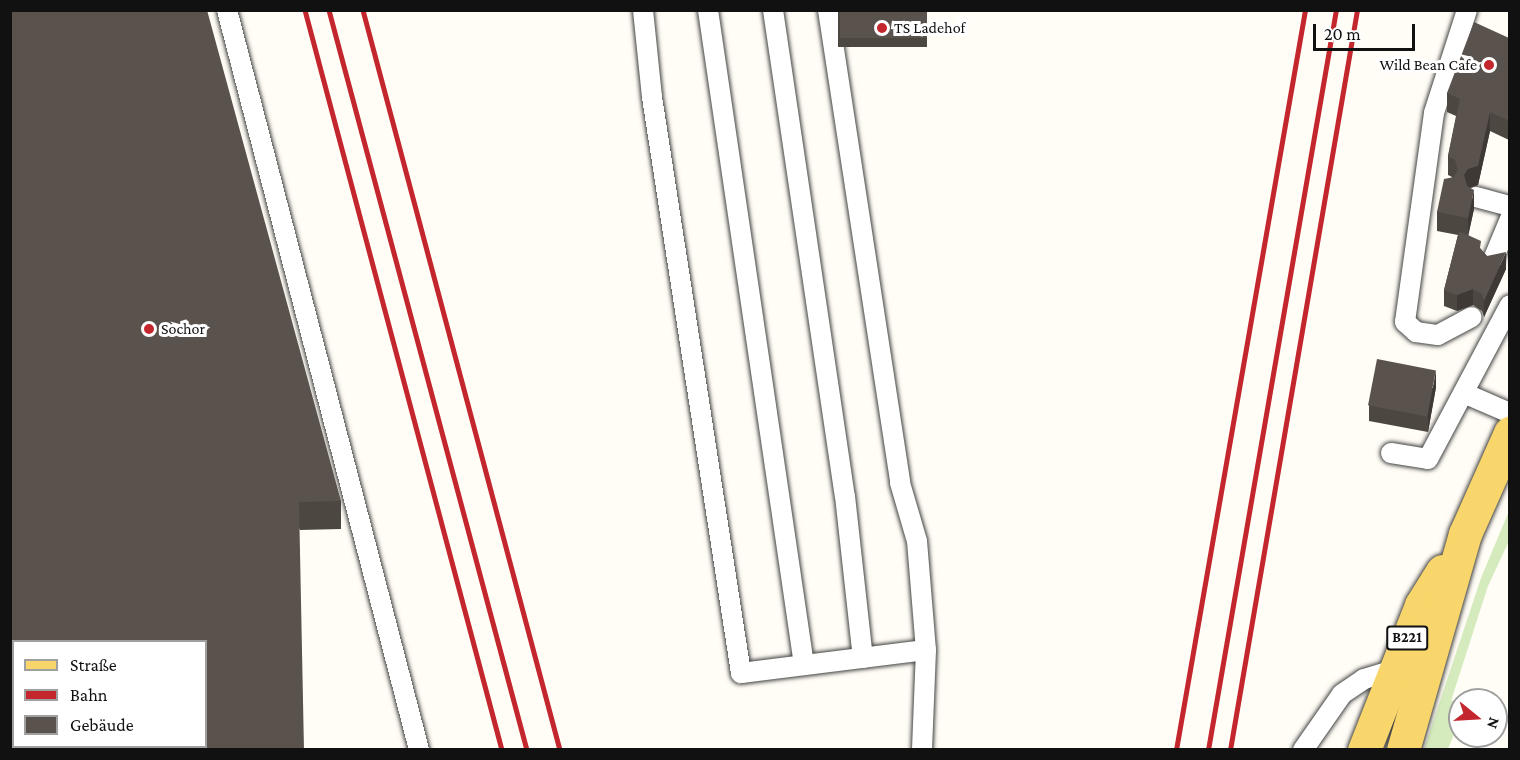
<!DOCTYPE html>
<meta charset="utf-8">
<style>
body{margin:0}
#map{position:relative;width:1520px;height:760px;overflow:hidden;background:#fffdf5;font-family:"Crimson Pro",serif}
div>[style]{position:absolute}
.green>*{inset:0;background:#d5ebbd}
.roads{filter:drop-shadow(0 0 2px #444) drop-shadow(0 0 2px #444)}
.lane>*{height:20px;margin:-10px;padding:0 10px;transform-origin:10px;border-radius:10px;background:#fff}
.primary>*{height:33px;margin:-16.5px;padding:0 16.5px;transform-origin:16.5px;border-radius:16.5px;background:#f9d66b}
.rail>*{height:4.5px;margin:-2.25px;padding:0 2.25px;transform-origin:2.25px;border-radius:2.25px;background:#c4262e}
.wall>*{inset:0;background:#4d4742;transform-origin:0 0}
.shaded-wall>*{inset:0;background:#3f3936}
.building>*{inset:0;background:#5a524d;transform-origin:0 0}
.dots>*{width:16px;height:16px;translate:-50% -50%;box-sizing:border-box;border:3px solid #fff;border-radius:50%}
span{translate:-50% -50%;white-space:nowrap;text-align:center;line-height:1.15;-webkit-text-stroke:6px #fff;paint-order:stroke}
.shield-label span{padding:2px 4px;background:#fff;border:2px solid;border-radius:4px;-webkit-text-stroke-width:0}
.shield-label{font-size:15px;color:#111;font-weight:700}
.poi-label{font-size:16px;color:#111}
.left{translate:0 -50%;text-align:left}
.right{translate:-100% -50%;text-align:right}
.frame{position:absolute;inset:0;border:12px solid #111;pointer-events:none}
.legend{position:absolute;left:12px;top:640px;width:195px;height:108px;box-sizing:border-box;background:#fff;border:2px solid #a0a0a0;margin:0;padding:8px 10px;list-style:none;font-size:18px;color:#111}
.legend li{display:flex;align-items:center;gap:12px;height:30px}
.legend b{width:30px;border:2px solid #a0a0a0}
.north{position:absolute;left:1448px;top:688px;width:60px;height:60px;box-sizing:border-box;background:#fff;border:2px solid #a0a0a0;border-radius:50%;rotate:108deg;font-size:16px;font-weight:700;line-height:24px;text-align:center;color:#111}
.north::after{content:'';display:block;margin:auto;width:21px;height:27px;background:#c4262e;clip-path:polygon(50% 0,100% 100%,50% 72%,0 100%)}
.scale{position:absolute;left:1313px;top:24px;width:102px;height:27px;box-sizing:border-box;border:3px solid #111;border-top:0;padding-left:8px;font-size:18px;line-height:21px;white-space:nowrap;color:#111;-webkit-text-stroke:4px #fff;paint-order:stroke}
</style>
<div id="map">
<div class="green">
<div style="clip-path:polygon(1509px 511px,1509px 541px,1488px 586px,1451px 701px,1471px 694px,1468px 700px,1460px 700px,1460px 720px,1448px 749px,1424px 749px,1481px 578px)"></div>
</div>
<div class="roads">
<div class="lane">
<div style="left:227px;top:10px;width:765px;rotate:75.45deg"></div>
<div style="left:643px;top:10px;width:87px;rotate:84.1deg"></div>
<div style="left:652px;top:97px;width:583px;rotate:81.22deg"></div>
<div style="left:741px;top:673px;width:186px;rotate:-7.1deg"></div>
<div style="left:708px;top:10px;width:662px;rotate:81.66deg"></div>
<div style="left:773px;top:10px;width:491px;rotate:81.6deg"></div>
<div style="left:845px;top:496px;width:163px;rotate:83.7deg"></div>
<div style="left:828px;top:10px;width:478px;rotate:81.3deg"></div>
<div style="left:900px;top:483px;width:60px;rotate:73.7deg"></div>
<div style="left:917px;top:541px;width:109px;rotate:85.3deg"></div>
<div style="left:926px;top:650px;width:100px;rotate:92.3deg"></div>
<div style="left:1467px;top:10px;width:108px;rotate:107.8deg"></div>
<div style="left:1434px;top:113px;width:211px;rotate:97.9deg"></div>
<div style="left:1405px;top:322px;width:15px;rotate:42deg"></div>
<div style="left:1416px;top:332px;width:22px;rotate:8deg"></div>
<div style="left:1438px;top:335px;width:38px;rotate:-28deg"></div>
<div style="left:1476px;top:197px;width:35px;rotate:15deg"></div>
<div style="left:1492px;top:262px;width:47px;rotate:-67.3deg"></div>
<div style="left:1466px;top:394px;width:48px;rotate:23.4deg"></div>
<div style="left:1391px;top:453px;width:37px;rotate:9deg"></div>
<div style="left:1428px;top:459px;width:174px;rotate:-62deg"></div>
<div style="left:1303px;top:750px;width:68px;rotate:-55.1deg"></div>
<div style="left:1342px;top:694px;width:27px;rotate:-34deg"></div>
<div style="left:1364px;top:679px;width:30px;rotate:-17deg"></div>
</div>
<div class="primary">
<div style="left:1364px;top:750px;width:156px;rotate:-68.5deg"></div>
<div style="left:1421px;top:605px;width:40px;rotate:-58deg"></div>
<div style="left:1403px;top:750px;width:225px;rotate:-74deg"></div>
<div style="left:1465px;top:534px;width:111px;rotate:-66deg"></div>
</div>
</div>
<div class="rail">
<div style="left:305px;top:10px;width:766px;rotate:75.09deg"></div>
<div style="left:329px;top:10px;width:766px;rotate:75.02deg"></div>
<div style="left:363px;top:10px;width:766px;rotate:75.09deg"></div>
<div style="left:1176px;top:750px;width:751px;rotate:-80.11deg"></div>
<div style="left:1208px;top:750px;width:751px;rotate:-80.19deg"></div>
<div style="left:1230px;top:750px;width:751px;rotate:-80.26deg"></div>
</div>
<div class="wall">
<div style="clip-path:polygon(10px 10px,341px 501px,341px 529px,300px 530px)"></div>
<div style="left:838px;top:10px;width:89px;height:37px"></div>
<div style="clip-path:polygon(1509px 38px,1509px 140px,1490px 131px,1478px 185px,1470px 188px,1474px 209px,1468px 235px,1487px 256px,1506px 269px,1484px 317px,1482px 311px,1473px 305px,1457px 311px,1444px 306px,1444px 290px,1458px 235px,1437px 231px,1437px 212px,1452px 177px,1448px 175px,1448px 156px,1456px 116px,1447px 112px,1447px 93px)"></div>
<div style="clip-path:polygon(1436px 387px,1428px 432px,1369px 421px,1369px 405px)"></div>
</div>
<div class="shaded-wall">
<div style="clip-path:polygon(1490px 112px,1490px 131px,1478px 185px,1468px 188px,1464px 175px)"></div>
<div style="clip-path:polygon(1474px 190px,1474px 209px,1468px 237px,1468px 218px)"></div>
<div style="clip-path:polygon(1506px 252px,1506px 269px,1484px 317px,1484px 301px)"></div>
<div style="clip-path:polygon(1473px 289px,1473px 305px,1457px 311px,1457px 295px)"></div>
<div style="clip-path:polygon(1436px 370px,1436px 387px,1428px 432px,1428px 415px)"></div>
</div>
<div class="building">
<div style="clip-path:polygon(evenodd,10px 10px,207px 10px,341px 501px,299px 502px,304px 750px,10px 750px,10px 10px,14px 642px,206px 642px,206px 747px,14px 747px,14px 642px)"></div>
<div style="left:840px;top:10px;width:87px;height:28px"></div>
<div style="clip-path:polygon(1474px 22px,1509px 38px,1509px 121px,1490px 112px,1478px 166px,1468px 169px,1464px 175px,1467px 186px,1474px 190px,1468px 218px,1437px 212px,1444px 179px,1454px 177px,1458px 170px,1455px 160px,1448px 156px,1460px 99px,1447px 93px)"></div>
<div style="clip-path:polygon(1459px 231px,1481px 241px,1480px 248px,1487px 256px,1506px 252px,1484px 301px,1482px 294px,1473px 289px,1457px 295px,1444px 290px)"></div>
<div style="left:1377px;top:359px;width:60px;height:47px;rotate:11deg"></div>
</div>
<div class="dots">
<div style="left:882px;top:28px;background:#c4262e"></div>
<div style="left:1489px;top:65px;background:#c4262e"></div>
<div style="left:149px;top:329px;background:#c4262e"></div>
</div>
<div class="shield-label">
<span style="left:1407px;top:638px">B221</span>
</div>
<div class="poi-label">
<span class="left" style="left:894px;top:28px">TS Ladehof</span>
<span class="right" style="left:1477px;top:65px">Wild Bean Cafe</span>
<span class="left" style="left:161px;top:329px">Sochor</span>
</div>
<div class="frame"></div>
<ul class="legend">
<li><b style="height:8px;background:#f9d66b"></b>Straße</li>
<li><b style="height:8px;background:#c4262e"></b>Bahn</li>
<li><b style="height:16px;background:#5a524d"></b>Gebäude</li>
</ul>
<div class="north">N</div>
<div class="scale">20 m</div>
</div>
